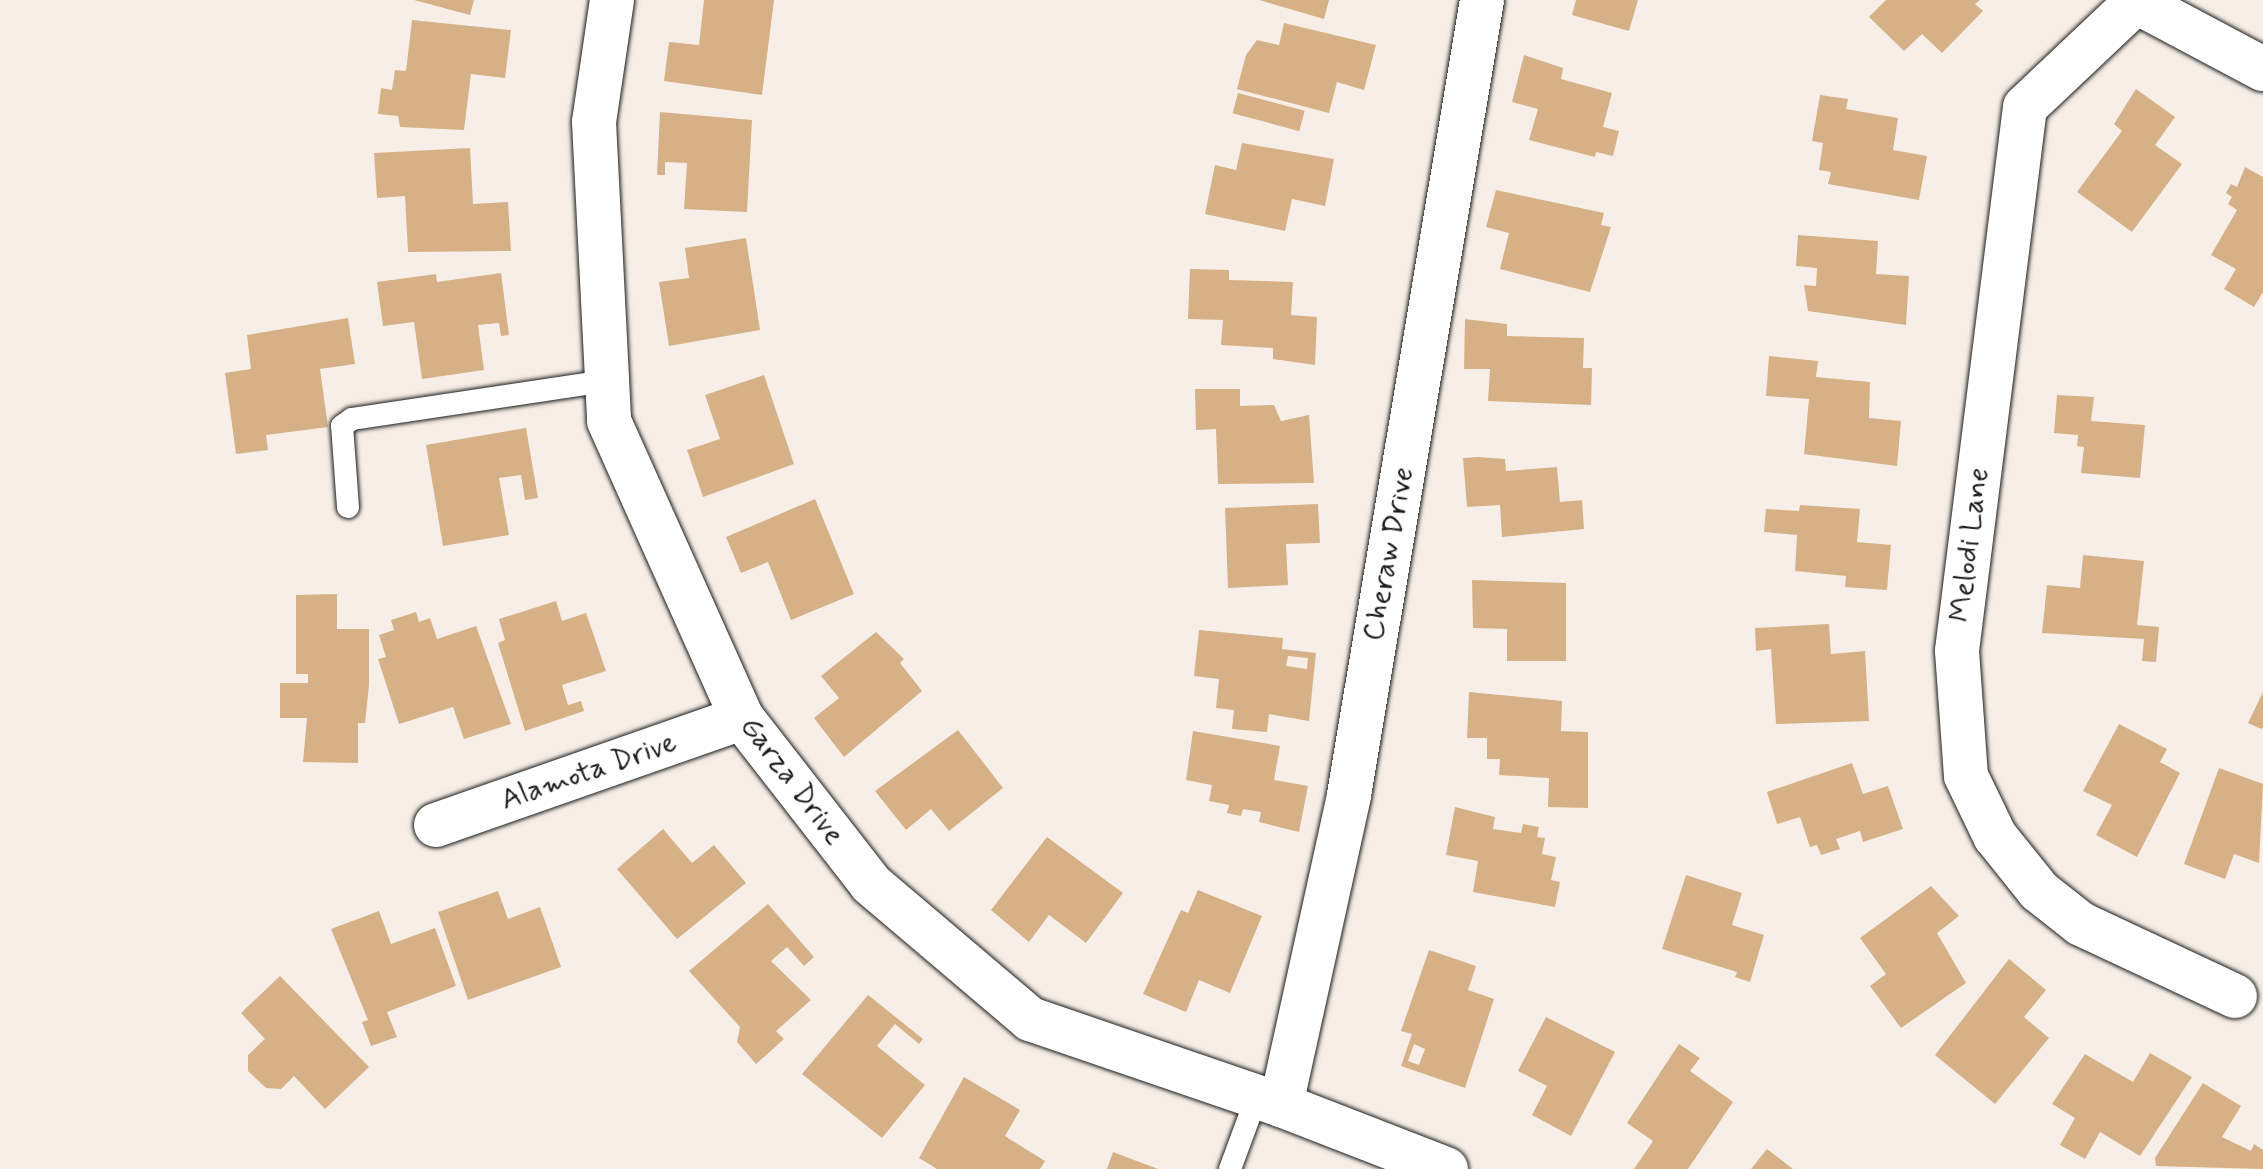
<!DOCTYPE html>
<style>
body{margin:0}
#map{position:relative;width:2263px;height:1169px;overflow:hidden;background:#f7efe7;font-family:Mynerve,sans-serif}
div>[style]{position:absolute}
.building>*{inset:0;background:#d6b187;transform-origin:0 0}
.roads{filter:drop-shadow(0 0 2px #1c1c1c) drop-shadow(0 0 2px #1c1c1c)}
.lane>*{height:22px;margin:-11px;padding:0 11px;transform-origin:11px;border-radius:11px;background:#fff}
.street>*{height:44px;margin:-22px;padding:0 22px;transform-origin:22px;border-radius:22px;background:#fff}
span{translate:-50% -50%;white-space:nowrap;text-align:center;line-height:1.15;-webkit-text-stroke:7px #fff;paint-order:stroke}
.street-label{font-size:30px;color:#1c1c1c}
</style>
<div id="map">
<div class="building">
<div style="clip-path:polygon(414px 0,474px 0,470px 15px)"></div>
<div style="clip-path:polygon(704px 0,774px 0,762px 95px,664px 81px,669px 42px,699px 45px)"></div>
<div style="clip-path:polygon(1259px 0,1329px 0,1324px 19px)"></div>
<div style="clip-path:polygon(1576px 0,1638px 0,1629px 31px,1572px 15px)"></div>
<div style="clip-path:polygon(1886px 0,1980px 0,1975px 4px,1983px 11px,1942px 53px,1922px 34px,1904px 51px,1869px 17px)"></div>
<div style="clip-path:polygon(412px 20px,511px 30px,505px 78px,471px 74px,464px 130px,400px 127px,398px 116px,378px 114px,381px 88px,392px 90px,395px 70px,406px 71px)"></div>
<div style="clip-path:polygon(1284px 23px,1376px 45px,1364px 90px,1337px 82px,1329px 113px,1237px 89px,1246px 55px,1257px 40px,1279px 45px)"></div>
<div style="clip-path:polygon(1524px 55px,1563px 68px,1561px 79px,1612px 93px,1603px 127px,1619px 131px,1613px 156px,1596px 152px,1595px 157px,1529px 140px,1538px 109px,1512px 102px)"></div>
<div style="clip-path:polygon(2136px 89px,2175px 117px,2155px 145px,2182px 164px,2132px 232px,2077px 192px,2122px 131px,2114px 124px)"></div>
<div style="left:1238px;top:93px;width:69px;height:21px;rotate:15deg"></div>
<div style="clip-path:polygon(1820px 95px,1848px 99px,1846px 109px,1898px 118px,1893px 150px,1927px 156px,1919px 200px,1828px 184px,1831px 172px,1819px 170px,1823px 143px,1812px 141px)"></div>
<div style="clip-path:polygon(660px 112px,752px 120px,747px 212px,684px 209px,687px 163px,665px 162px,665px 175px,657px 175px)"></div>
<div style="clip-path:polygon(1242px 143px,1334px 159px,1325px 206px,1292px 199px,1285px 231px,1205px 214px,1215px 165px,1236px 170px)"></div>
<div style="clip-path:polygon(470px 148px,473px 204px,508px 202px,511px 251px,408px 252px,405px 196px,377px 198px,374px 153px)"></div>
<div style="clip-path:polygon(2245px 167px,2263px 177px,2263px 292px,2254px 307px,2224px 289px,2236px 269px,2211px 255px,2237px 210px,2228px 204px,2232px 197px,2226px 193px,2231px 184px,2237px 187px)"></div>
<div style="clip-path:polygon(1496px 190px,1604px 213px,1601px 225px,1611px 227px,1590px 292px,1500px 269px,1509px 233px,1486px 227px)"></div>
<div style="clip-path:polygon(1798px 235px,1878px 241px,1876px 274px,1909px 276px,1906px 325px,1808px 311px,1804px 285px,1816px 286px,1817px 268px,1796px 266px)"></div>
<div style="clip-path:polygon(746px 238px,760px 330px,669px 346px,659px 282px,689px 278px,685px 248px)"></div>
<div style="clip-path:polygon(1190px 269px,1229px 270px,1229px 280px,1293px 282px,1291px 315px,1317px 317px,1315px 365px,1273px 359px,1273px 348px,1221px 345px,1223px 320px,1188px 319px)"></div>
<div style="clip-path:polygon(501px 273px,509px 335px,501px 336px,499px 323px,478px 325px,484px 370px,422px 379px,414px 322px,383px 326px,377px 282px,436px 274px,437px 282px)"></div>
<div style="clip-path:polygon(348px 318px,355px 364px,320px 369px,328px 427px,266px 435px,268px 450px,236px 454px,225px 373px,251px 369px,247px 335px)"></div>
<div style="clip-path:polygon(1465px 319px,1507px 324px,1507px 336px,1584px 338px,1583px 368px,1592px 368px,1591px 405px,1488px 401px,1490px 369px,1464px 369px)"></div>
<div style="clip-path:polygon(1769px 356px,1818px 361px,1816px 377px,1870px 382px,1869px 418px,1901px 421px,1897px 466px,1804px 454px,1809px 399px,1766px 396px)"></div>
<div style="clip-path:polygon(764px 375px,794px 464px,703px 497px,687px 450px,720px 439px,705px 395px)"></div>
<div style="clip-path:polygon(1195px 389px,1240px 389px,1240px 406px,1274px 405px,1281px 421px,1309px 415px,1314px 483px,1218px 484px,1216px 429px,1196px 430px)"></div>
<div style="clip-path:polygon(2057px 395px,2094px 397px,2091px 421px,2145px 425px,2140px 478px,2081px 473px,2084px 447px,2077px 446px,2078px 435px,2054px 433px)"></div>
<div style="clip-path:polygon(526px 428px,538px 498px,525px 500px,521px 475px,499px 478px,509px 535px,443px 546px,426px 445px)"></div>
<div style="clip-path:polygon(1478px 457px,1505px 459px,1506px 471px,1557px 467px,1560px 502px,1582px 500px,1584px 529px,1502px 537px,1500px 505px,1467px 507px,1463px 458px)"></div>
<div style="clip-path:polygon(815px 499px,854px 594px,791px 620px,768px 562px,741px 573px,726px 537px)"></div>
<div style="clip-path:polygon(1318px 504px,1320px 543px,1286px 544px,1288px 585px,1228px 588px,1225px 508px)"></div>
<div style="clip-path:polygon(1800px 505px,1860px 509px,1857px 542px,1891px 545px,1887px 590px,1845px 587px,1846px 576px,1795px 571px,1797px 535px,1764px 532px,1766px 509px,1799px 511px)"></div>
<div style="clip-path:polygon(2083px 555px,2144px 561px,2137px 625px,2159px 627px,2156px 662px,2142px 661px,2144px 639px,2042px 633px,2047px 585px,2080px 588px)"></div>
<div style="clip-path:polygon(1472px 580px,1566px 583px,1566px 661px,1507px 661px,1507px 629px,1473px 628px)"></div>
<div style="clip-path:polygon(337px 594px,337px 629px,369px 629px,369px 685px,365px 723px,358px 723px,358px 763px,303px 762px,307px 718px,280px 718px,280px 683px,308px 683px,308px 674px,296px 674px,296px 595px)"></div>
<div style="clip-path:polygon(556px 601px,562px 621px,586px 613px,606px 671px,562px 685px,568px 705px,581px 701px,584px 711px,525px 731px,498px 643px,505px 640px,499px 619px)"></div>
<div style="clip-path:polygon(416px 612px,419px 622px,430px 618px,437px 639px,476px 626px,511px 724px,464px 739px,453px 707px,399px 724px,378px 659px,386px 657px,379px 635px,394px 630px,391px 620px)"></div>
<div style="clip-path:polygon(1829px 624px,1831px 654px,1865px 651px,1869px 721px,1776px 724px,1771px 649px,1756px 651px,1755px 628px)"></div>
<div style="clip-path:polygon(evenodd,1199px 630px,1283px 638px,1282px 649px,1316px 653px,1309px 721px,1269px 714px,1267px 732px,1232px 729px,1234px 710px,1216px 708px,1219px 679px,1194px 676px,1199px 630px,1288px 656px,1308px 658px,1307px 669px,1286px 666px,1288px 656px)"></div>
<div style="clip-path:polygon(876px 632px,904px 659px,900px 663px,922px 691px,844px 757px,814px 718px,839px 698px,821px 676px)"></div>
<div style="clip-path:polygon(1469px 692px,1562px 701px,1561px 731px,1588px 732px,1588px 808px,1548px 807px,1549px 778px,1499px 775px,1500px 759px,1487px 759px,1487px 738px,1467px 738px)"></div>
<div style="clip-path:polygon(2263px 692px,2263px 727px,2261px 729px,2248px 723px)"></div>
<div style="clip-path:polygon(2119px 724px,2167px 749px,2160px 762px,2180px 773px,2137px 857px,2096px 835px,2112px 805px,2083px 791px)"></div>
<div style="clip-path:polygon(958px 730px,1003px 788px,949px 831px,931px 809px,906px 830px,875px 791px)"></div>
<div style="clip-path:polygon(1193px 731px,1280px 746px,1274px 780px,1308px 786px,1299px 832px,1259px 822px,1261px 812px,1243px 809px,1241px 816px,1227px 813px,1229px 805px,1209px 801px,1212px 785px,1186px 780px)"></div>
<div style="clip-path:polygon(1852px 763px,1863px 794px,1888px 786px,1903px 829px,1863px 842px,1860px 831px,1836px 839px,1840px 849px,1821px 855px,1817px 845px,1810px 847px,1800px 817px,1777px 824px,1767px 792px)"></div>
<div style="clip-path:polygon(2219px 768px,2263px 784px,2259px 863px,2234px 854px,2225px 879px,2184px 864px)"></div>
<div style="clip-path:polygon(1455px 807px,1495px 817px,1493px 829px,1521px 833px,1523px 824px,1539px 827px,1537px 837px,1545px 838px,1542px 854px,1556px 857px,1551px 880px,1560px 882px,1555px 907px,1473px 892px,1478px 861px,1446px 855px)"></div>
<div style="clip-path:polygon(663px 829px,692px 863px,714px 845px,746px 883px,677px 939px,617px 869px)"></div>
<div style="clip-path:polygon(1047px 837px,1123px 893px,1086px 943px,1049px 915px,1029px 942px,991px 910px)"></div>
<div style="clip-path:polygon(1686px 875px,1742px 893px,1732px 925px,1764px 935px,1750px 982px,1735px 977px,1737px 972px,1662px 949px)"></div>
<div style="clip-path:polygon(1931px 886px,1959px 916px,1937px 933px,1966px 983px,1901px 1028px,1870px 986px,1886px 974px,1860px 938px)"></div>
<div style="clip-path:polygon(1198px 890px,1262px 916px,1230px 993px,1199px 980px,1186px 1012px,1143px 994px,1181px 910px,1188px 913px)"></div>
<div style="clip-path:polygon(498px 891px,508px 919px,540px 907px,561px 967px,468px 1000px,438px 912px)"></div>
<div style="clip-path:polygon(768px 904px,814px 957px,804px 966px,787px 947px,771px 961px,811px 1000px,776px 1031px,784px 1039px,756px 1064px,737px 1042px,740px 1027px,689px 971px)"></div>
<div style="clip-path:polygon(379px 911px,391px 944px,435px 928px,456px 986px,387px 1012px,397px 1037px,371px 1046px,362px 1022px,368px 1020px,331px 929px)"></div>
<div style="clip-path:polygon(evenodd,1429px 950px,1476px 966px,1468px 990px,1494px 999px,1465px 1088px,1401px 1066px,1412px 1034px,1401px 1031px,1429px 950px,1414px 1044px,1425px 1049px,1419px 1065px,1408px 1061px,1414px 1044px)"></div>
<div style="clip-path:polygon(2009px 959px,2046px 990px,2024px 1017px,2049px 1038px,1995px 1104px,1935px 1055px)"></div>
<div style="clip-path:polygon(280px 976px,369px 1067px,325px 1109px,294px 1076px,281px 1089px,266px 1088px,248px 1071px,248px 1055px,265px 1039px,241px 1013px)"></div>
<div style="clip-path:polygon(868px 995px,923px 1039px,919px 1044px,895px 1024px,877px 1046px,925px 1085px,882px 1138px,802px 1074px)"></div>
<div style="clip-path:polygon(1546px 1017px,1615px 1052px,1571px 1136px,1532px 1115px,1547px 1086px,1518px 1071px)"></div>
<div style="clip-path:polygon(1679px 1044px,1700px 1058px,1690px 1071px,1733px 1102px,1688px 1169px,1634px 1169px,1653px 1141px,1627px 1123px)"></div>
<div style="clip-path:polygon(2150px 1053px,2192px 1077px,2140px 1156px,2100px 1132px,2085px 1159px,2060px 1145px,2075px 1118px,2052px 1104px,2085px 1054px,2133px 1082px)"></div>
<div style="clip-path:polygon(964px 1077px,1020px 1110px,1005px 1136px,1045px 1161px,1040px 1169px,937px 1169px,919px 1158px)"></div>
<div style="clip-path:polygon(2203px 1083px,2241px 1106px,2222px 1137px,2251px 1151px,2254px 1144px,2263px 1150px,2263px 1169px,2156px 1166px,2155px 1158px)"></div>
<div style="clip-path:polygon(1767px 1149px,1793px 1169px,1751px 1169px)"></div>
<div style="clip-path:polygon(1113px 1152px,1158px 1169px,1107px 1169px)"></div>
</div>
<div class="roads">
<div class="lane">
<div style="left:348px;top:507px;width:81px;rotate:-94.2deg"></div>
<div style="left:342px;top:426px;width:12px;rotate:-35deg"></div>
<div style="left:352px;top:419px;width:258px;rotate:-8.5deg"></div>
<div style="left:1230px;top:1169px;width:78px;rotate:-69.7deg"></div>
</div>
<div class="street">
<div style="left:612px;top:0;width:123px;rotate:98.4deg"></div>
<div style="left:594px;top:122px;width:299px;rotate:87.1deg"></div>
<div style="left:609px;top:421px;width:325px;rotate:65.9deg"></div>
<div style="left:742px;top:718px;width:210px;rotate:52.1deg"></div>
<div style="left:871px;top:884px;width:209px;rotate:40.3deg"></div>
<div style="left:1030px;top:1019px;width:265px;rotate:18.9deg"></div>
<div style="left:1281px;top:1105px;width:177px;rotate:21.2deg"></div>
<div style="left:2133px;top:0;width:147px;rotate:28deg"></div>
<div style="left:2135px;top:3px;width:151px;rotate:136.6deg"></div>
<div style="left:2025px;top:107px;width:548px;rotate:97.13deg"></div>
<div style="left:1957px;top:651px;width:125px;rotate:85.9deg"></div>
<div style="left:1966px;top:776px;width:67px;rotate:64.2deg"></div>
<div style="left:1995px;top:836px;width:70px;rotate:51.3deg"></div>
<div style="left:2039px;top:891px;width:53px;rotate:38.2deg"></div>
<div style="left:2081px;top:924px;width:170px;rotate:25.1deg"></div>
<div style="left:436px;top:825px;width:324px;rotate:-19.3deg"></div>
<div style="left:1281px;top:1105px;width:317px;rotate:-77.6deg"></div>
<div style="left:1349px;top:795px;width:806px;rotate:-80.5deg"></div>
</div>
</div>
<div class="street-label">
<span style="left:1970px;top:545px;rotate:-83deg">Melodi Lane</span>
<span style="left:1389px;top:554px;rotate:-80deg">Cheraw Drive</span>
<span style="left:589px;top:772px;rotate:-19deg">Alamota Drive</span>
<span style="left:792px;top:781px;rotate:53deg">Garza Drive</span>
</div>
</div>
